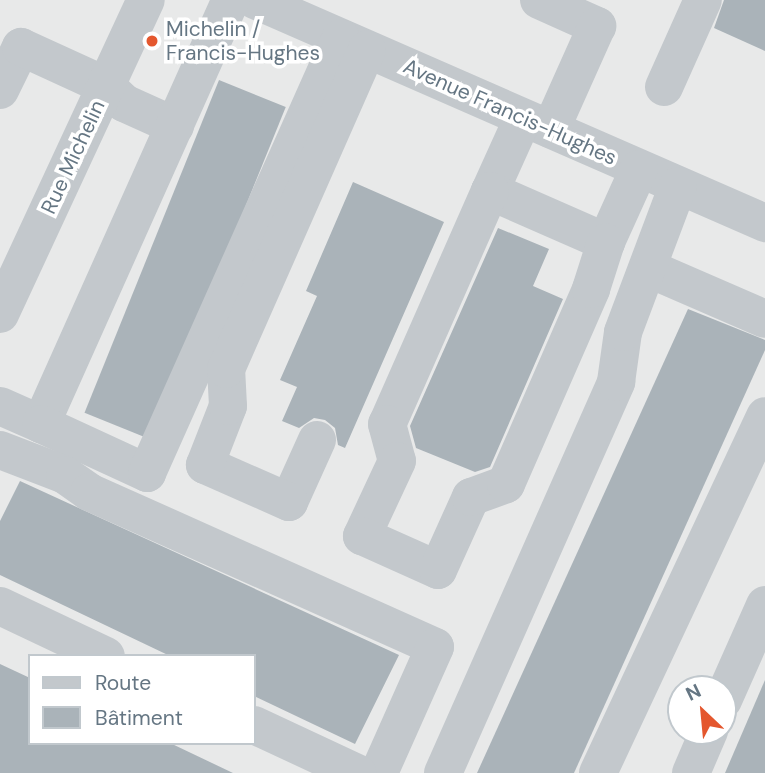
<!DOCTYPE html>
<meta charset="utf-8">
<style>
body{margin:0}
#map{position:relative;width:765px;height:773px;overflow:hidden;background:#fafaf8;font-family:"DM Sans",sans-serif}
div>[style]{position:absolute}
.built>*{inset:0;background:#e8e9e9}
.building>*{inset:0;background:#aab3b9;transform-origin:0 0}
.minor>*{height:38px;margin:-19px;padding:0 19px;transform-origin:19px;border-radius:19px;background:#c3c8cc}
.dots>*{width:19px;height:19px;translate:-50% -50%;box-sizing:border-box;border:4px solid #fff;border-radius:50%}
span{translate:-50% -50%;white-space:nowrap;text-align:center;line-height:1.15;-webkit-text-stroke:7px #fff;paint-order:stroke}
.poi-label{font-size:21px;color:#657683}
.left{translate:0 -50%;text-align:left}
.street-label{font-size:21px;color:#657683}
.legend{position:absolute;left:28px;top:654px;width:228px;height:91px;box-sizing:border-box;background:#fff;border:2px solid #c1c8cd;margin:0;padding:9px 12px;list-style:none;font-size:21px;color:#657683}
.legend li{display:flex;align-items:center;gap:14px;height:35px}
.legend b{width:35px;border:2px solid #c1c8cd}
.north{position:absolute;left:667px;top:675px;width:70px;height:70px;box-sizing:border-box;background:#fff;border:2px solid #c1c8cd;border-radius:50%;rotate:334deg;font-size:19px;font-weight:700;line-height:28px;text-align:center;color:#657683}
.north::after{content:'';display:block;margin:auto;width:24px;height:32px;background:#e4572e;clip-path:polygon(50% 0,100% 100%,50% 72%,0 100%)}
</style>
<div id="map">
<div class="built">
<div style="clip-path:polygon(evenodd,0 0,765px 0,765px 773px,0 773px,0 0,30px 656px,254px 656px,254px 743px,30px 743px,30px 656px,0 0,681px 689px,723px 689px,723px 731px,681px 731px,681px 689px)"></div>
</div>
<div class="building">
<div style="clip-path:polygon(724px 0,765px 0,765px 51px,714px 28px)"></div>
<div style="left:219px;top:80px;width:72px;height:359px;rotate:22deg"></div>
<div style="clip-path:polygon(353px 182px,444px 222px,345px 448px,338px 445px,335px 428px,325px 420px,314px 418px,299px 428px,282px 421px,297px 387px,280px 380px,317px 296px,306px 291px)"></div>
<div style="clip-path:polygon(498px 228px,549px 249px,533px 286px,563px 299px,490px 467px,475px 472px,416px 448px,410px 426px)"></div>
<div style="clip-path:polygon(688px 309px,765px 340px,765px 350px,574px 773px,477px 773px)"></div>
<div style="clip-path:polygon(20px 481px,399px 655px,355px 744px,254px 696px,254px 656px,170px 656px,0 575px,0 521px)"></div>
<div style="clip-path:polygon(0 664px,30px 678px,30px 743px,170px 743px,233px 773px,0 773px)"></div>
<div style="clip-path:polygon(765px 680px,765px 773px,725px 773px)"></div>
</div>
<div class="minor">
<div style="left:255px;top:0;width:557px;rotate:23.62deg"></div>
<div style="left:539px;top:0;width:64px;rotate:24.1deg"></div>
<div style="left:597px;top:26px;width:113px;rotate:114.1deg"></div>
<div style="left:664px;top:87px;width:95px;rotate:-65.9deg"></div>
<div style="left:0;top:90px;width:48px;rotate:-64deg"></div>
<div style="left:21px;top:47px;width:94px;rotate:24.6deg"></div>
<div style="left:106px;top:86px;width:25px;rotate:43deg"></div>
<div style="left:124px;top:103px;width:56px;rotate:24.3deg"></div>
<div style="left:523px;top:118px;width:80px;rotate:114.3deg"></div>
<div style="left:490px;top:191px;width:127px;rotate:23.7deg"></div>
<div style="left:606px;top:242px;width:80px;rotate:-65.7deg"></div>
<div style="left:490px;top:191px;width:255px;rotate:113.8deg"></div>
<div style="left:387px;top:424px;width:38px;rotate:75deg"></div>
<div style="left:397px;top:461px;width:83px;rotate:115deg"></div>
<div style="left:362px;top:536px;width:83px;rotate:24.1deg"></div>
<div style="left:438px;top:570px;width:80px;rotate:-65.7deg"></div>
<div style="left:471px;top:497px;width:37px;rotate:-20deg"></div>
<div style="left:506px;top:484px;width:213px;rotate:-66.4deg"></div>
<div style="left:591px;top:289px;width:49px;rotate:-72.3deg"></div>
<div style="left:650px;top:269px;width:125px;rotate:23.5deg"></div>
<div style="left:0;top:314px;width:346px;rotate:-65.1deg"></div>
<div style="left:0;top:406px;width:45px;rotate:23.7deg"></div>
<div style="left:41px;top:424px;width:465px;rotate:-65.9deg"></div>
<div style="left:41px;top:424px;width:117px;rotate:24.8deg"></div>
<div style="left:147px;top:473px;width:476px;rotate:-66deg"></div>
<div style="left:317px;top:440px;width:68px;rotate:114.3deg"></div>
<div style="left:289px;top:502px;width:92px;rotate:-156.2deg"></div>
<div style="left:205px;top:465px;width:63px;rotate:-68.7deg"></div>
<div style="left:228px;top:406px;width:37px;rotate:-93deg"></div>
<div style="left:226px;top:369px;width:349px;rotate:-66.2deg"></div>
<div style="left:0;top:450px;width:70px;rotate:21deg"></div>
<div style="left:65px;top:475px;width:29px;rotate:35deg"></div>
<div style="left:89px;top:492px;width:379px;rotate:24.1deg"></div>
<div style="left:435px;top:647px;width:138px;rotate:114deg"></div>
<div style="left:0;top:606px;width:117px;rotate:25.3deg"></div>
<div style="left:723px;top:700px;width:104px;rotate:-66.1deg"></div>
<div style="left:254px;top:725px;width:114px;rotate:25deg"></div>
<div style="left:443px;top:773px;width:428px;rotate:-66.1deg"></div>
<div style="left:616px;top:382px;width:50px;rotate:-82deg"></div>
<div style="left:623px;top:332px;width:156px;rotate:-69.4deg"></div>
<div style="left:598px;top:773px;width:394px;rotate:-64.9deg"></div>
<div style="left:691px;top:773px;width:46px;rotate:-66.8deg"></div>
</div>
<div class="dots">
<div style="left:152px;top:41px;background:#e4572e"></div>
</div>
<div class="poi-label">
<span class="left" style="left:166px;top:41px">Michelin /<br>Francis-Hughes</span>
</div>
<div class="street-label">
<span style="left:510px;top:112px;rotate:24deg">Avenue Francis-Hughes</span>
<span style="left:73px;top:157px;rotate:-65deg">Rue Michelin</span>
</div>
<ul class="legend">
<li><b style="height:9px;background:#c3c8cc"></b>Route</li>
<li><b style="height:19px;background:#aab3b9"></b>Bâtiment</li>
</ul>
<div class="north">N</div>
</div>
